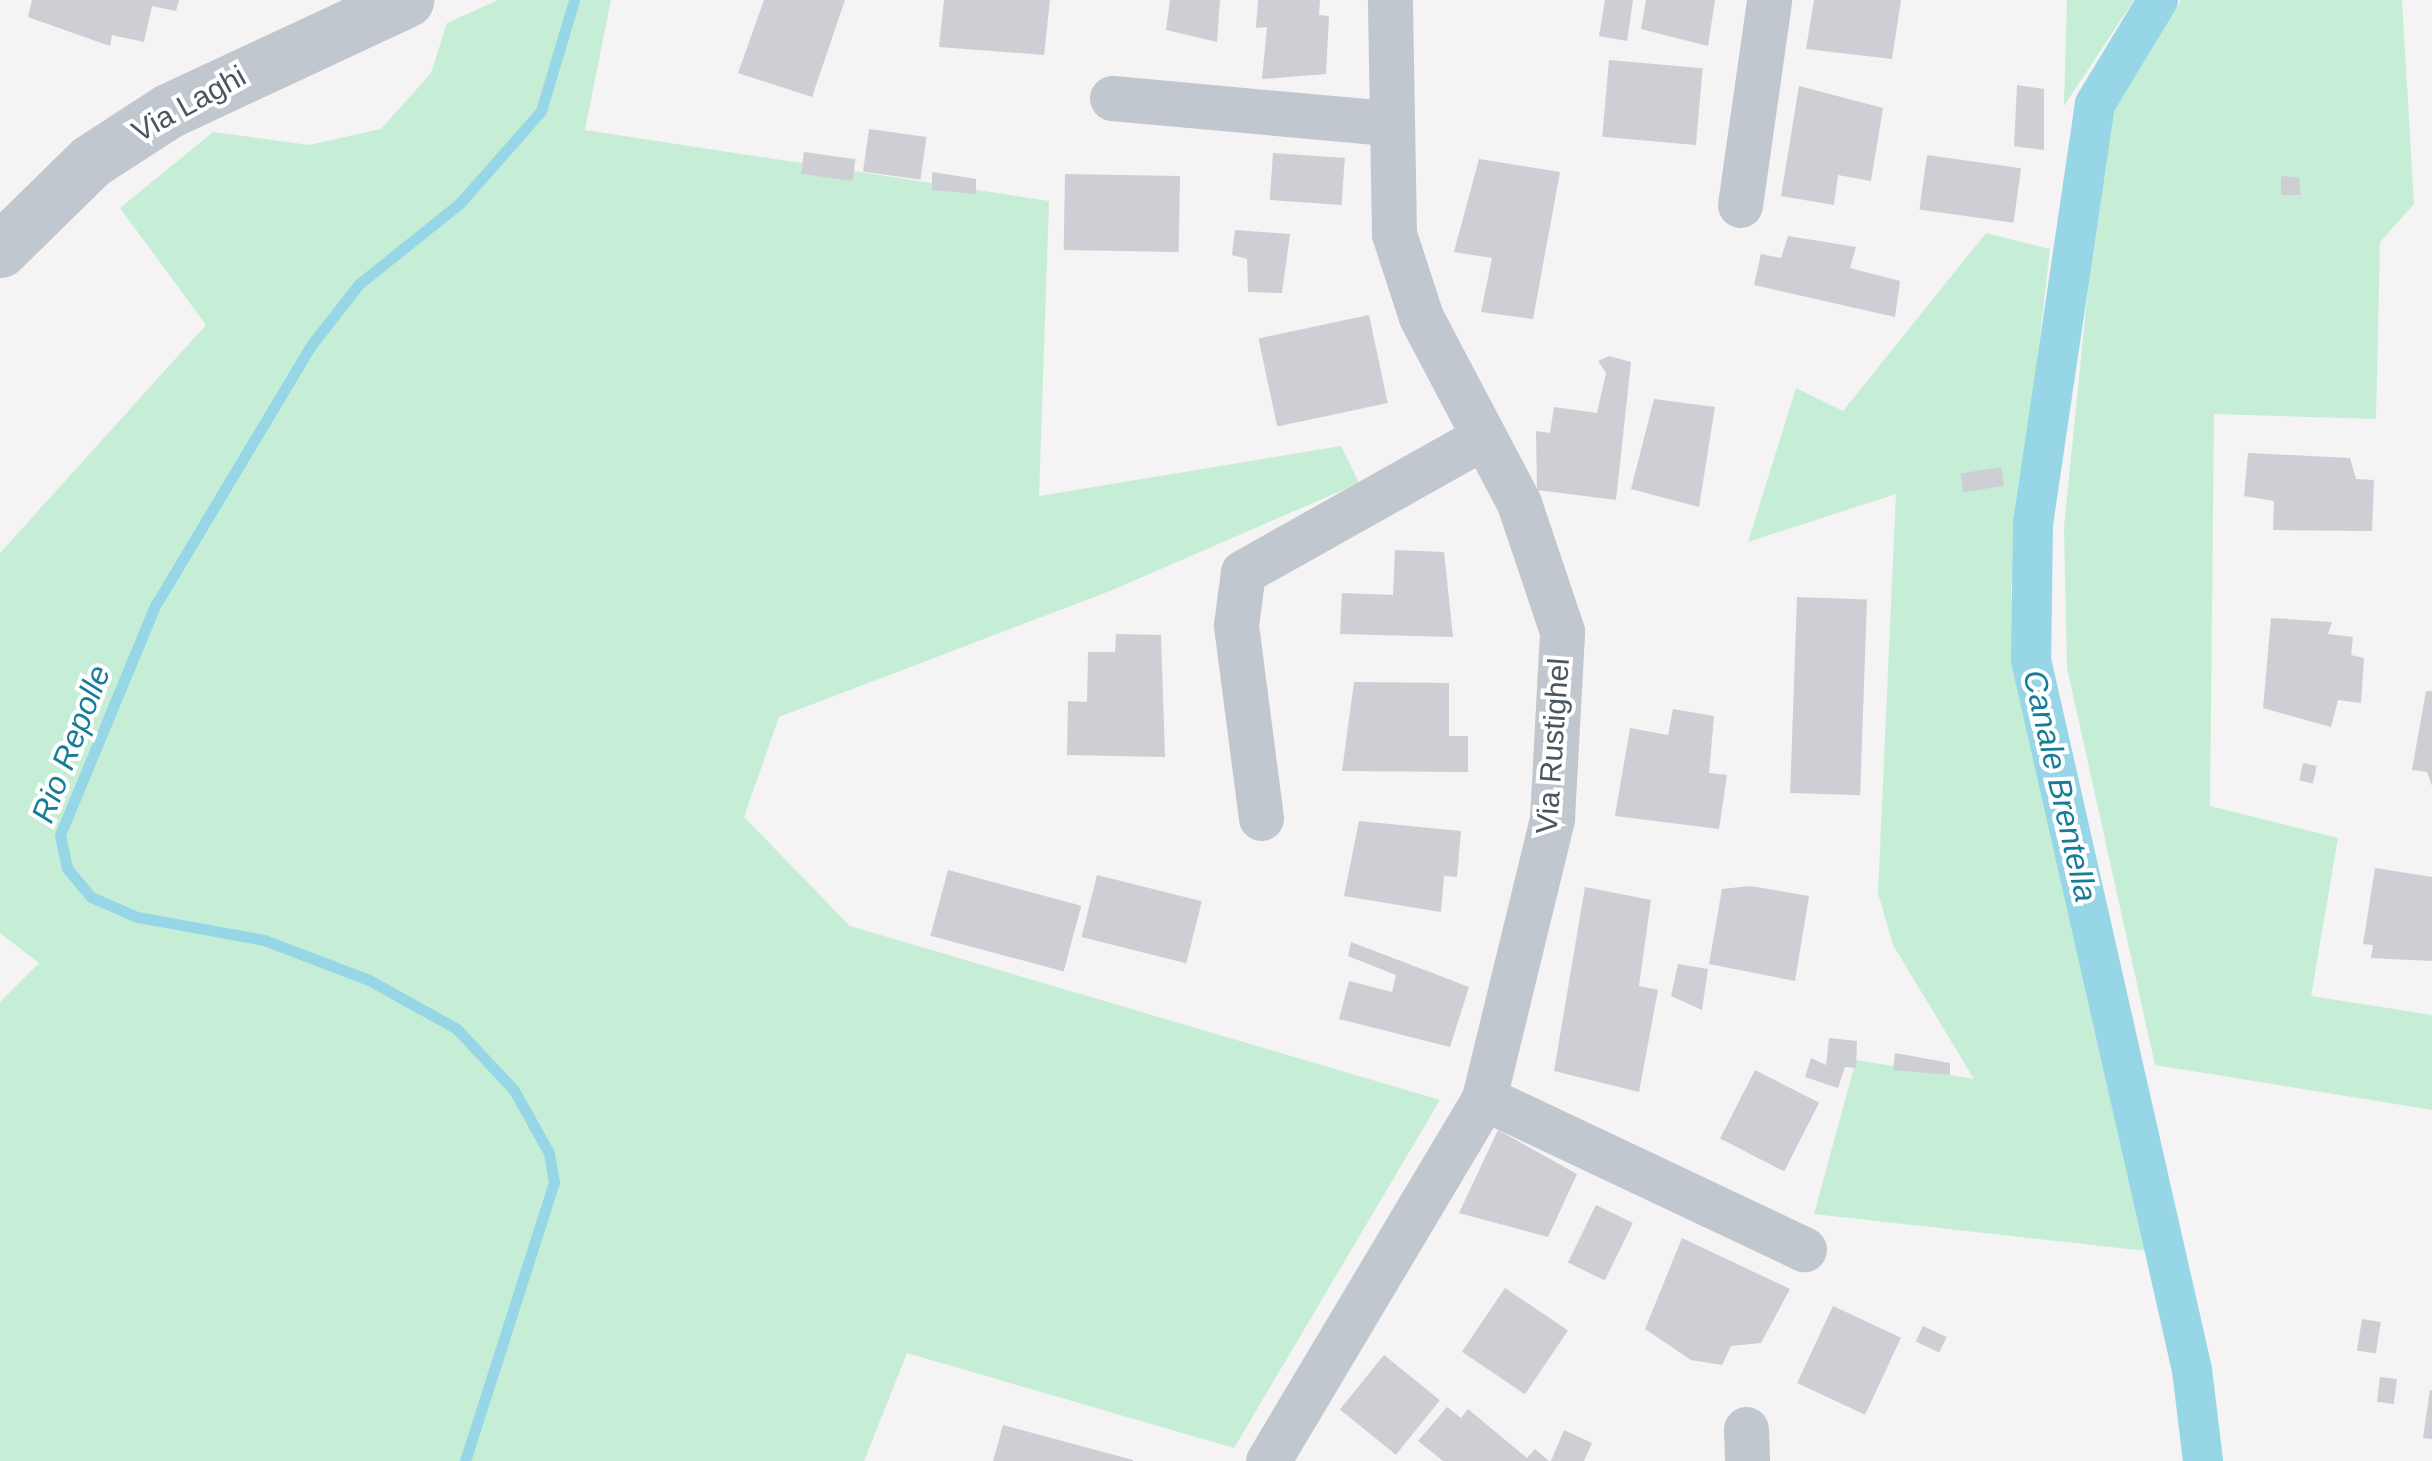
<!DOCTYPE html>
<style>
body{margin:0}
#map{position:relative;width:2432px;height:1461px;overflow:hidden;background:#f5f3f3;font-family:Helvetica,sans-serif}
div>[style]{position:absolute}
.green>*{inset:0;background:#c6eed6}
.stream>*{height:11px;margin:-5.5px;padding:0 5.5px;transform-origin:5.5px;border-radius:5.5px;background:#96d6e7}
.canal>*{height:40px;margin:-20px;padding:0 20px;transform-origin:20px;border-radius:20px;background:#96d6e7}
.building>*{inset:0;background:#cdcfd5;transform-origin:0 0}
.minor>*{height:45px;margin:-22.5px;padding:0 22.5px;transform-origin:22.5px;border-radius:22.5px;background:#c0c7ce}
.tertiary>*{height:55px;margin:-27.5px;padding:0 27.5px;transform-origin:27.5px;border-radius:27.5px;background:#c0c7ce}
span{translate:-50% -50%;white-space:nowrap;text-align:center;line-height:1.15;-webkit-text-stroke:8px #fff;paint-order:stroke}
.street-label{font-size:30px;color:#4c565f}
.water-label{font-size:32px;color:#167d98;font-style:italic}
</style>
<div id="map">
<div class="green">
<div style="clip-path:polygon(498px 0,611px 0,585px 130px,1049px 201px,1039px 496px,1341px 446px,1359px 483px,1110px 591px,779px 717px,744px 817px,850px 926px,1440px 1100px,1234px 1448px,907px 1353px,864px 1461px,0 1461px,0 1002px,39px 963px,0 933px,0 553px,206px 325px,120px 208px,213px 132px,309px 145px,381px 129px,431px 73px,447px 23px)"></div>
<div style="clip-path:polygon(2067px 0,2134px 0,2064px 106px)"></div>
<div style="clip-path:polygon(2181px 0,2402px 0,2414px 204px,2380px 242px,2376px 419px,2214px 414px,2210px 806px,2338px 838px,2311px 996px,2432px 1015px,2432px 1110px,2155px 1065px,2067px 668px,2064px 527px,2105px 120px)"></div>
<div style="clip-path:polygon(1986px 233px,2050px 249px,2011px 591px,2019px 686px,2147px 1251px,1814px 1214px,1856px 1060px,1974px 1079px,1893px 945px,1878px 893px,1896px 494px,1748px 542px,1796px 388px,1843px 411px)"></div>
</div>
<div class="stream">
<div style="left:465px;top:1461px;width:293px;rotate:-72.3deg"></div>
<div style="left:554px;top:1182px;width:29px;rotate:-100deg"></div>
<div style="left:549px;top:1153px;width:72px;rotate:-119.1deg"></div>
<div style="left:514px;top:1090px;width:83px;rotate:-133.1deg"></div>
<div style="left:457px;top:1029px;width:101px;rotate:-150.9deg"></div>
<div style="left:369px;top:980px;width:112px;rotate:-159.1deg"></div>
<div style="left:264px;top:940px;width:129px;rotate:-169.7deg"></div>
<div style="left:137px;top:917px;width:50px;rotate:-156.5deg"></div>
<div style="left:91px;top:897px;width:38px;rotate:-130deg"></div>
<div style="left:67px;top:868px;width:34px;rotate:-102deg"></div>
<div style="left:60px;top:835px;width:248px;rotate:-67.5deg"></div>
<div style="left:155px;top:606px;width:305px;rotate:-59.1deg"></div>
<div style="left:312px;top:344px;width:76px;rotate:-51.9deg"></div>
<div style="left:359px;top:284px;width:129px;rotate:-38.7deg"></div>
<div style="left:460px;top:203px;width:123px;rotate:-48.6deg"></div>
<div style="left:541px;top:111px;width:116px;rotate:-73.4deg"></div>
</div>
<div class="canal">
<div style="left:2158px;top:0;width:122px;rotate:121.2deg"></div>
<div style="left:2095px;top:104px;width:424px;rotate:98.4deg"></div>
<div style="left:2033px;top:523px;width:137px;rotate:90.8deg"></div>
<div style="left:2031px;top:660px;width:728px;rotate:77.22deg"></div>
<div style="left:2192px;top:1370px;width:92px;rotate:83.1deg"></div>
</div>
<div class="building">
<div style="clip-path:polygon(32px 0,179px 0,176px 11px,152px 6px,144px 42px,112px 35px,110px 46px,28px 17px)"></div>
<div style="clip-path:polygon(764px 0,845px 0,812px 97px,738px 73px)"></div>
<div style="clip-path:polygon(944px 0,1050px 0,1044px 55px,939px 47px)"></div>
<div style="clip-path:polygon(1170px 0,1220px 0,1217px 42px,1166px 30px)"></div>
<div style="clip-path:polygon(1258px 0,1320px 0,1319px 15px,1329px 16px,1326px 74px,1262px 79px,1267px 27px,1256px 28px)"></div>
<div style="clip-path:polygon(1605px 0,1633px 0,1627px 41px,1599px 36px)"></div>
<div style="clip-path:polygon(1646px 0,1715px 0,1708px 46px,1641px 29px)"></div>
<div style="clip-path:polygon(1814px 0,1901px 0,1892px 59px,1806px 49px)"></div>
<div style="left:1609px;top:60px;width:94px;height:77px;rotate:5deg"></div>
<div style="clip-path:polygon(2017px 85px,2044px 89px,2044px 150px,2014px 146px)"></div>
<div style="clip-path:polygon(1799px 86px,1883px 108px,1871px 181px,1838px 175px,1834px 205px,1781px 196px)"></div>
<div style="left:869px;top:129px;width:58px;height:43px;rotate:8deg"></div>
<div style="left:804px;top:152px;width:52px;height:22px;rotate:8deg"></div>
<div style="left:1273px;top:153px;width:72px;height:47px;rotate:4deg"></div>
<div style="left:1927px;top:155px;width:95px;height:55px;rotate:8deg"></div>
<div style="clip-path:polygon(1479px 159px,1560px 172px,1533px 319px,1481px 312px,1492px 258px,1454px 252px)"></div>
<div style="clip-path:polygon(932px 172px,976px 179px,976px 194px,932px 190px)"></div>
<div style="left:1065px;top:174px;width:115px;height:76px;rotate:1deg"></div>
<div style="clip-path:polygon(2281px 176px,2299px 178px,2301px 195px,2281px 195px)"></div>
<div style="clip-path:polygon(1235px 230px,1290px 234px,1282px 293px,1248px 292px,1247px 259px,1232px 255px)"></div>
<div style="clip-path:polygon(1788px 236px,1856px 247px,1850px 268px,1900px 281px,1895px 317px,1754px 285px,1761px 254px,1781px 258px)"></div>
<div style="left:1369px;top:315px;width:90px;height:113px;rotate:78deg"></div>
<div style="clip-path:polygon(1609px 356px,1631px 362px,1616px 500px,1537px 490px,1536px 431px,1550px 433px,1554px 407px,1597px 413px,1606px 373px,1598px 361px)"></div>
<div style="clip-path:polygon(1654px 399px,1715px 407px,1699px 507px,1631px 489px)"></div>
<div style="clip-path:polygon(2248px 453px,2350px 458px,2356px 479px,2374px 480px,2372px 531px,2273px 530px,2274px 501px,2244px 496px)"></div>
<div style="left:2001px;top:467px;width:19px;height:41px;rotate:81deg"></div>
<div style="clip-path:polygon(1395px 550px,1444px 552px,1453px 637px,1340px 634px,1342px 593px,1393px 595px)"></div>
<div style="left:1797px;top:597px;width:70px;height:196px;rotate:2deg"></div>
<div style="clip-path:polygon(2271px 618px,2332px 622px,2328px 634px,2353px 637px,2351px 655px,2364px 658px,2361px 703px,2338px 700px,2331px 727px,2263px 708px)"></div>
<div style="clip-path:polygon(1116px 634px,1161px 635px,1165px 757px,1067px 755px,1068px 701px,1087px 702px,1088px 652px,1115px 652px)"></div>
<div style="clip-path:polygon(1354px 682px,1449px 683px,1449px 736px,1468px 736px,1468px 772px,1342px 771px)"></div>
<div style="clip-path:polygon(2426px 691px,2432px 691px,2432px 786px,2427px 772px,2412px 770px)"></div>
<div style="clip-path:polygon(1673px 709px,1714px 716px,1709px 773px,1727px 775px,1719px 829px,1615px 816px,1630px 728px,1668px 735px)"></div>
<div style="left:2303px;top:763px;width:14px;height:18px;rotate:12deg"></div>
<div style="clip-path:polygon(1359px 821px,1461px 831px,1457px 877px,1444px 876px,1441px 912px,1344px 896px)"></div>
<div style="clip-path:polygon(2375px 868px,2432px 877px,2432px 961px,2371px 958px,2373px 945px,2363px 944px)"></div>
<div style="left:948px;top:870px;width:138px;height:68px;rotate:15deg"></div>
<div style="left:1097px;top:875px;width:108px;height:64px;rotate:14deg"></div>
<div style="clip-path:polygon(1750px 886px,1809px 896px,1795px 981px,1709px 964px,1722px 889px)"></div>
<div style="clip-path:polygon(1585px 887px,1651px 900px,1639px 986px,1658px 990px,1639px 1092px,1554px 1071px)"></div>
<div style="clip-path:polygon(1351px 942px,1469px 987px,1450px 1047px,1339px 1019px,1349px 981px,1392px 992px,1396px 975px,1348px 956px)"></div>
<div style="clip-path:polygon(1678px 964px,1708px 969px,1702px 1010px,1671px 996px)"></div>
<div style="clip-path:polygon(1829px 1038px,1857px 1041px,1856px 1068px,1845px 1067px,1838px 1088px,1805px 1077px,1811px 1058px,1826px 1065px)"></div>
<div style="clip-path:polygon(1895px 1053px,1950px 1063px,1950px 1075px,1893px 1070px)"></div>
<div style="left:1755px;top:1070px;width:72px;height:77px;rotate:27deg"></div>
<div style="clip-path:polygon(1498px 1130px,1577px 1174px,1548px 1237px,1459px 1213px)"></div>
<div style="left:1596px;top:1205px;width:41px;height:64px;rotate:26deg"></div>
<div style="clip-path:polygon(1682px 1238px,1790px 1289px,1761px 1343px,1731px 1346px,1722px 1365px,1691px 1360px,1645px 1329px)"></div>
<div style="left:1505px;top:1288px;width:76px;height:77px;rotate:34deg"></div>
<div style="left:1833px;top:1306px;width:75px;height:85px;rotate:25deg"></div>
<div style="left:2362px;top:1319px;width:19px;height:32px;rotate:9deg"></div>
<div style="left:1923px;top:1326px;width:26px;height:17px;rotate:25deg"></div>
<div style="left:1384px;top:1355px;width:72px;height:70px;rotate:39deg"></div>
<div style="left:2380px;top:1377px;width:17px;height:25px;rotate:7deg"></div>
<div style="clip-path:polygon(2430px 1390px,2432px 1390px,2432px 1439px,2423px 1438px)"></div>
<div style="clip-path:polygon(1447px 1407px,1461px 1418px,1468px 1409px,1527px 1458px,1535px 1449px,1549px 1461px,1443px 1461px,1418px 1441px)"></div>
<div style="clip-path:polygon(1003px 1425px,1133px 1460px,1133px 1461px,993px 1461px)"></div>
<div style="clip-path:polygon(1564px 1430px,1592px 1443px,1584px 1461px,1551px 1461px)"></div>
</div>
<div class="minor">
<div style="left:1112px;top:98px;width:276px;rotate:5.2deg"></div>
<div style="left:1740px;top:205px;width:207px;rotate:-81.9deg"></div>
<div style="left:1261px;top:818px;width:195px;rotate:-97.4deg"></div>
<div style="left:1236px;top:625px;width:53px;rotate:-82.5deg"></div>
<div style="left:1243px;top:572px;width:270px;rotate:-29.3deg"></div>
<div style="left:1484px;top:1098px;width:354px;rotate:25.3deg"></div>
<div style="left:1746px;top:1429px;width:32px;rotate:88deg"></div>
<div style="left:1268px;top:1461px;width:422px;rotate:-59.2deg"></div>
<div style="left:1484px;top:1098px;width:288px;rotate:-76.3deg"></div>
<div style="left:1552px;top:818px;width:187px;rotate:-86.9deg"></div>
<div style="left:1562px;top:631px;width:135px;rotate:-108.6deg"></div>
<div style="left:1519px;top:503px;width:210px;rotate:-117.8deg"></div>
<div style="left:1421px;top:317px;width:87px;rotate:-108deg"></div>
<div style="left:1394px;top:234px;width:234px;rotate:-91deg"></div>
</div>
<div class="tertiary">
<div style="left:0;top:250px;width:127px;rotate:-44.4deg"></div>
<div style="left:91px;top:161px;width:92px;rotate:-33deg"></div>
<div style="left:168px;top:111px;width:263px;rotate:-25deg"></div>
</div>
<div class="street-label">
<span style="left:189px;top:104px;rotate:-29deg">Via Laghi</span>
<span style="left:1553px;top:746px;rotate:-86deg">Via Rustighel</span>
</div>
<div class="water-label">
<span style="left:71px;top:744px;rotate:-69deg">Rio Repolle</span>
<span style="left:2060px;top:786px;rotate:77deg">Canale Brentella</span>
</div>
</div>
